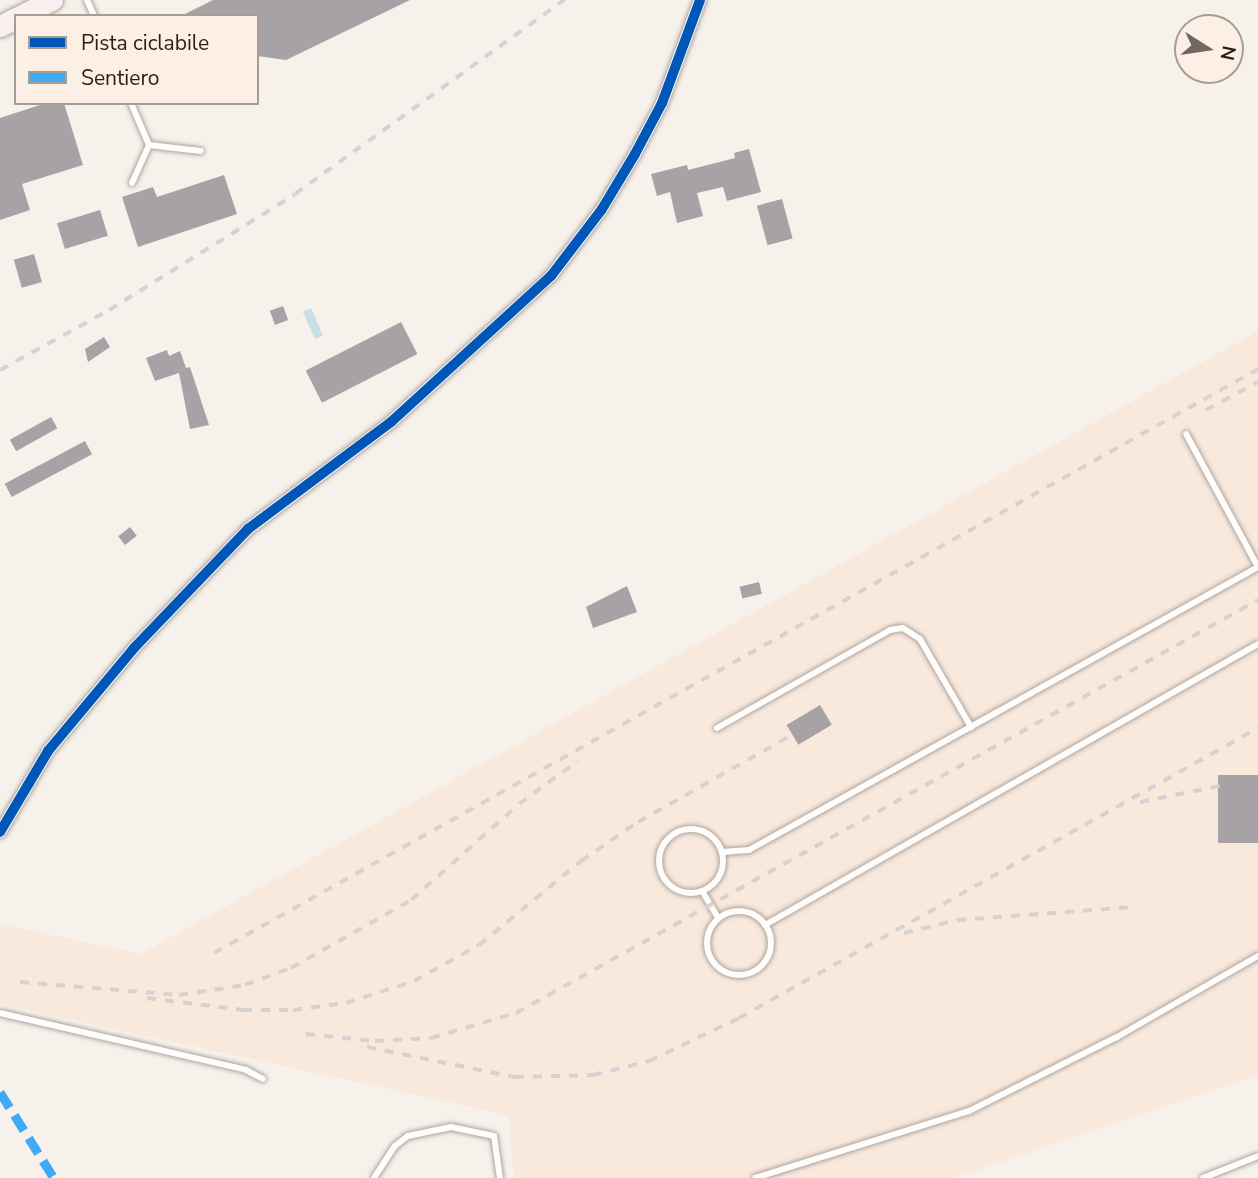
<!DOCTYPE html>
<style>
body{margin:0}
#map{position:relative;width:1258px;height:1178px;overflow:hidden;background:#f7f1eb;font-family:"Nunito Sans",sans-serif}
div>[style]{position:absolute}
.built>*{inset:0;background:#f9e9dd}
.water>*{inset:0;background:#c8dfe8;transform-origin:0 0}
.building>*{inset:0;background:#a7a2a5;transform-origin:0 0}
.roads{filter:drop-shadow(0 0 2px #aea7a0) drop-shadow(0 0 2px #aea7a0)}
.service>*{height:6px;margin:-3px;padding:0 3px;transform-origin:3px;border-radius:3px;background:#fefdfc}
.service>.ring{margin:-3px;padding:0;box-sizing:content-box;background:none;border:6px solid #fefdfc;border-radius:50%}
.minor>*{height:12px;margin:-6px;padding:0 6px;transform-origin:6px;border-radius:6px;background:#fefdfc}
.primary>*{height:21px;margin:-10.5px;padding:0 10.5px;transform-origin:10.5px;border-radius:10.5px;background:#f8f0f1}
.rail>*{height:3.5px;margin-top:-1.75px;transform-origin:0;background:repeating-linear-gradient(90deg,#d5d2d1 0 9px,transparent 0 18px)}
.quiet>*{height:9px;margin-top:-4.5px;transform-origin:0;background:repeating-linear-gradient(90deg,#3fa9f5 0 18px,transparent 0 27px)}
.cycleway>*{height:10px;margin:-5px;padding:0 5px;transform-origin:5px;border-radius:5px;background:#0057b8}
span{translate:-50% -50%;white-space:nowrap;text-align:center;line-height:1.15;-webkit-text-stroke:7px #fcf0e6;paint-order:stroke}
.legend{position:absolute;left:14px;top:14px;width:245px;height:91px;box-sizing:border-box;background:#fcf0e6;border:2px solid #a89c93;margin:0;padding:9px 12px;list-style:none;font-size:21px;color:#2a1f16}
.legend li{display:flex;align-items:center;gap:14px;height:35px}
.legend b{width:35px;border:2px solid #a89c93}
.north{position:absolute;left:1174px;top:14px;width:70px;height:70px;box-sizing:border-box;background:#fcf0e6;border:2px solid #a89c93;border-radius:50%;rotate:102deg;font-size:19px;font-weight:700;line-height:28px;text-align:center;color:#2a1f16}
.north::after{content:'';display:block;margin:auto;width:24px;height:32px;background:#726861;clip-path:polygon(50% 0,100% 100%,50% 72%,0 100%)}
</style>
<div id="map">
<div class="built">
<div style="clip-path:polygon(1258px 331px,1258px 1075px,954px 1178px,514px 1178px,508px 1115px,0 1004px,0 924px,141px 954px)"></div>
</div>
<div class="water">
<div style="left:311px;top:308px;width:30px;height:9px;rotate:66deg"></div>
</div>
<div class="building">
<div style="clip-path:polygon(213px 0,410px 0,286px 60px,257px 56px,257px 16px,181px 16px)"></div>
<div style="clip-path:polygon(46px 103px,64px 103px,83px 165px,22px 184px,30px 210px,0 220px,0 118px)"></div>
<div style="clip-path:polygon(749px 149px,761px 192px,727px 201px,723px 187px,697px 193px,703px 216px,677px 223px,670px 192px,657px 196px,651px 174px,687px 165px,688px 170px,735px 158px,734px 153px)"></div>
<div style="clip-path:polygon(224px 175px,237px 214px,138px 247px,122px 197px,153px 187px,157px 197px)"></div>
<div style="left:782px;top:199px;width:41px;height:26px;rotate:75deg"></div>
<div style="left:100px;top:210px;width:27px;height:45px;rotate:73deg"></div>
<div style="left:34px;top:254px;width:29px;height:21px;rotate:74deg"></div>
<div style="left:283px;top:306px;width:15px;height:14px;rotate:70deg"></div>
<div style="left:401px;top:322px;width:36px;height:107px;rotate:63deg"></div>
<div style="clip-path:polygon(104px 337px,110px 347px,88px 362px,85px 349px)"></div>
<div style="clip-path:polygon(167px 350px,169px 356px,180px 351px,186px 368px,190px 367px,209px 425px,190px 429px,179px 373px,155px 381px,146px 358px)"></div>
<div style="left:51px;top:417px;width:13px;height:47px;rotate:61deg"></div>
<div style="left:85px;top:441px;width:15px;height:91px;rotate:62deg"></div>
<div style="left:130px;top:527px;width:11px;height:15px;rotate:52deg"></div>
<div style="left:759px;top:582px;width:12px;height:20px;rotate:76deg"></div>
<div style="clip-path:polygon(627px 586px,637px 612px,593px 628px,586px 607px)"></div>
<div style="left:820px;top:705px;width:23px;height:39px;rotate:59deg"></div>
<div style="left:1258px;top:775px;width:68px;height:40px;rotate:90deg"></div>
</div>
<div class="roads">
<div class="service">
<div style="left:87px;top:0;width:17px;rotate:66deg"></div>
<div style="left:131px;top:103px;width:46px;rotate:66.8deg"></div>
<div style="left:149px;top:145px;width:52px;rotate:6.6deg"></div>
<div style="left:132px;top:183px;width:42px;rotate:-65.9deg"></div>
<div style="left:717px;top:728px;width:199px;rotate:-29.5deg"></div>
<div style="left:890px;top:630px;width:13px;rotate:-9deg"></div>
<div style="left:903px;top:628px;width:20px;rotate:33deg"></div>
<div style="left:920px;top:639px;width:102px;rotate:59.9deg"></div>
<div class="ring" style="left:659px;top:829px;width:58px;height:58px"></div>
<div style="left:722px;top:852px;width:27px;rotate:-4deg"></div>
<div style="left:749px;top:850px;width:582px;rotate:-29.07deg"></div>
<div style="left:1258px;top:567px;width:151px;rotate:-118.4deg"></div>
<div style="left:702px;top:891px;width:31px;rotate:59deg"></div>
<div class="ring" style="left:707px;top:911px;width:58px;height:58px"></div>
<div style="left:765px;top:925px;width:567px;rotate:-29.68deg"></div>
<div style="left:0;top:1013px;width:253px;rotate:13deg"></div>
<div style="left:246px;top:1070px;width:19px;rotate:28deg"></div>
<div style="left:374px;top:1178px;width:38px;rotate:-57deg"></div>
<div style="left:395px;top:1146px;width:16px;rotate:-38deg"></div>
<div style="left:408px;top:1136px;width:44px;rotate:-11.8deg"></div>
<div style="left:451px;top:1127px;width:44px;rotate:11.8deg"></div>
<div style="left:494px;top:1136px;width:42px;rotate:81.9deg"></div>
<div style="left:755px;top:1178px;width:224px;rotate:-17.4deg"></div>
<div style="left:969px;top:1111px;width:165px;rotate:-26.6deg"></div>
<div style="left:1117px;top:1037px;width:163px;rotate:-29.9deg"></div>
<div style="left:1203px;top:1178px;width:59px;rotate:-21.8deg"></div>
</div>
<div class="minor">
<div style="left:0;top:832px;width:94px;rotate:-59.3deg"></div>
<div style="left:48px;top:751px;width:134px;rotate:-50.1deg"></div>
<div style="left:134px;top:648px;width:165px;rotate:-46.2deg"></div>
<div style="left:248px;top:529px;width:179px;rotate:-36.8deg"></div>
<div style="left:391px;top:422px;width:217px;rotate:-42.4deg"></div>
<div style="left:551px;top:276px;width:84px;rotate:-52.7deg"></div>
<div style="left:602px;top:209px;width:64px;rotate:-59deg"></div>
<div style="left:635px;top:154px;width:58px;rotate:-62.1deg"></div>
<div style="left:662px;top:103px;width:110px;rotate:-69.7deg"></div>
</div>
<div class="primary">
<div style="left:20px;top:16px;width:36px;rotate:-27deg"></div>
<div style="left:0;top:26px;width:18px;rotate:-27deg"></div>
</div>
</div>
<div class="rail">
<div style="left:0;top:370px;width:124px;rotate:-28.8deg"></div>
<div style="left:109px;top:310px;width:219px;rotate:-31.9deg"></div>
<div style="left:295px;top:194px;width:332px;rotate:-35.8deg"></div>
<div style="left:1206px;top:410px;width:59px;rotate:-28.3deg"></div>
<div style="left:1140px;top:802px;width:81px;rotate:-11.4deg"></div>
<div style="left:904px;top:933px;width:55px;rotate:-13.8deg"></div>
<div style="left:957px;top:920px;width:176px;rotate:-4.2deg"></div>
<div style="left:214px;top:953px;width:1196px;rotate:-29.22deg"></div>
<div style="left:20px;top:982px;width:160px;rotate:4.7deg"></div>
<div style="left:179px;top:995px;width:67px;rotate:-8.6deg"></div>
<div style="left:245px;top:985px;width:49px;rotate:-20.3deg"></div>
<div style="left:291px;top:968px;width:138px;rotate:-29.5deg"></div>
<div style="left:411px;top:900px;width:144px;rotate:-41.6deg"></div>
<div style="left:519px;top:804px;width:73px;rotate:-36.1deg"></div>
<div style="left:147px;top:998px;width:97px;rotate:7.1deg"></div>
<div style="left:243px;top:1010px;width:50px"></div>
<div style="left:293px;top:1010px;width:53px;rotate:-7.5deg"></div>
<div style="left:346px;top:1003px;width:71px;rotate:-17.9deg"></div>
<div style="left:414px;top:981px;width:74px;rotate:-29deg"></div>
<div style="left:479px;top:945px;width:132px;rotate:-39.5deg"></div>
<div style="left:581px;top:861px;width:69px;rotate:-34.4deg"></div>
<div style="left:638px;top:822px;width:175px;rotate:-29.5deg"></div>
<div style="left:306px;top:1034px;width:69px;rotate:5.8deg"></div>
<div style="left:375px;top:1041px;width:56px;rotate:-3.1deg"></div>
<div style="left:431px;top:1038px;width:89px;rotate:-16.4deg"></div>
<div style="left:516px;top:1013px;width:849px;rotate:-29.1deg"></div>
<div style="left:367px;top:1047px;width:151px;rotate:11.5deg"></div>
<div style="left:515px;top:1077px;width:78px;rotate:-1.5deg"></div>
<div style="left:593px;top:1075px;width:58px;rotate:-14deg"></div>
<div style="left:649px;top:1061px;width:100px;rotate:-25.5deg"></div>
<div style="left:739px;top:1018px;width:595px;rotate:-29.2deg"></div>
</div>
<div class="quiet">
<div style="left:0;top:1092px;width:102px;rotate:57.9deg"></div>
</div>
<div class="cycleway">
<div style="left:0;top:832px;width:94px;rotate:-59.3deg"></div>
<div style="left:48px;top:751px;width:134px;rotate:-50.1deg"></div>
<div style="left:134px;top:648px;width:165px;rotate:-46.2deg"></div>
<div style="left:248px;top:529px;width:179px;rotate:-36.8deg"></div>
<div style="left:391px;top:422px;width:217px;rotate:-42.4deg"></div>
<div style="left:551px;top:276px;width:84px;rotate:-52.7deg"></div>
<div style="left:602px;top:209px;width:64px;rotate:-59deg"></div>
<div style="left:635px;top:154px;width:58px;rotate:-62.1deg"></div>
<div style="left:662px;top:103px;width:110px;rotate:-69.7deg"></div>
</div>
<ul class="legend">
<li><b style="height:9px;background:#0057b8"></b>Pista ciclabile</li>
<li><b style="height:9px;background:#3fa9f5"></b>Sentiero</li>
</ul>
<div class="north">N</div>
</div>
